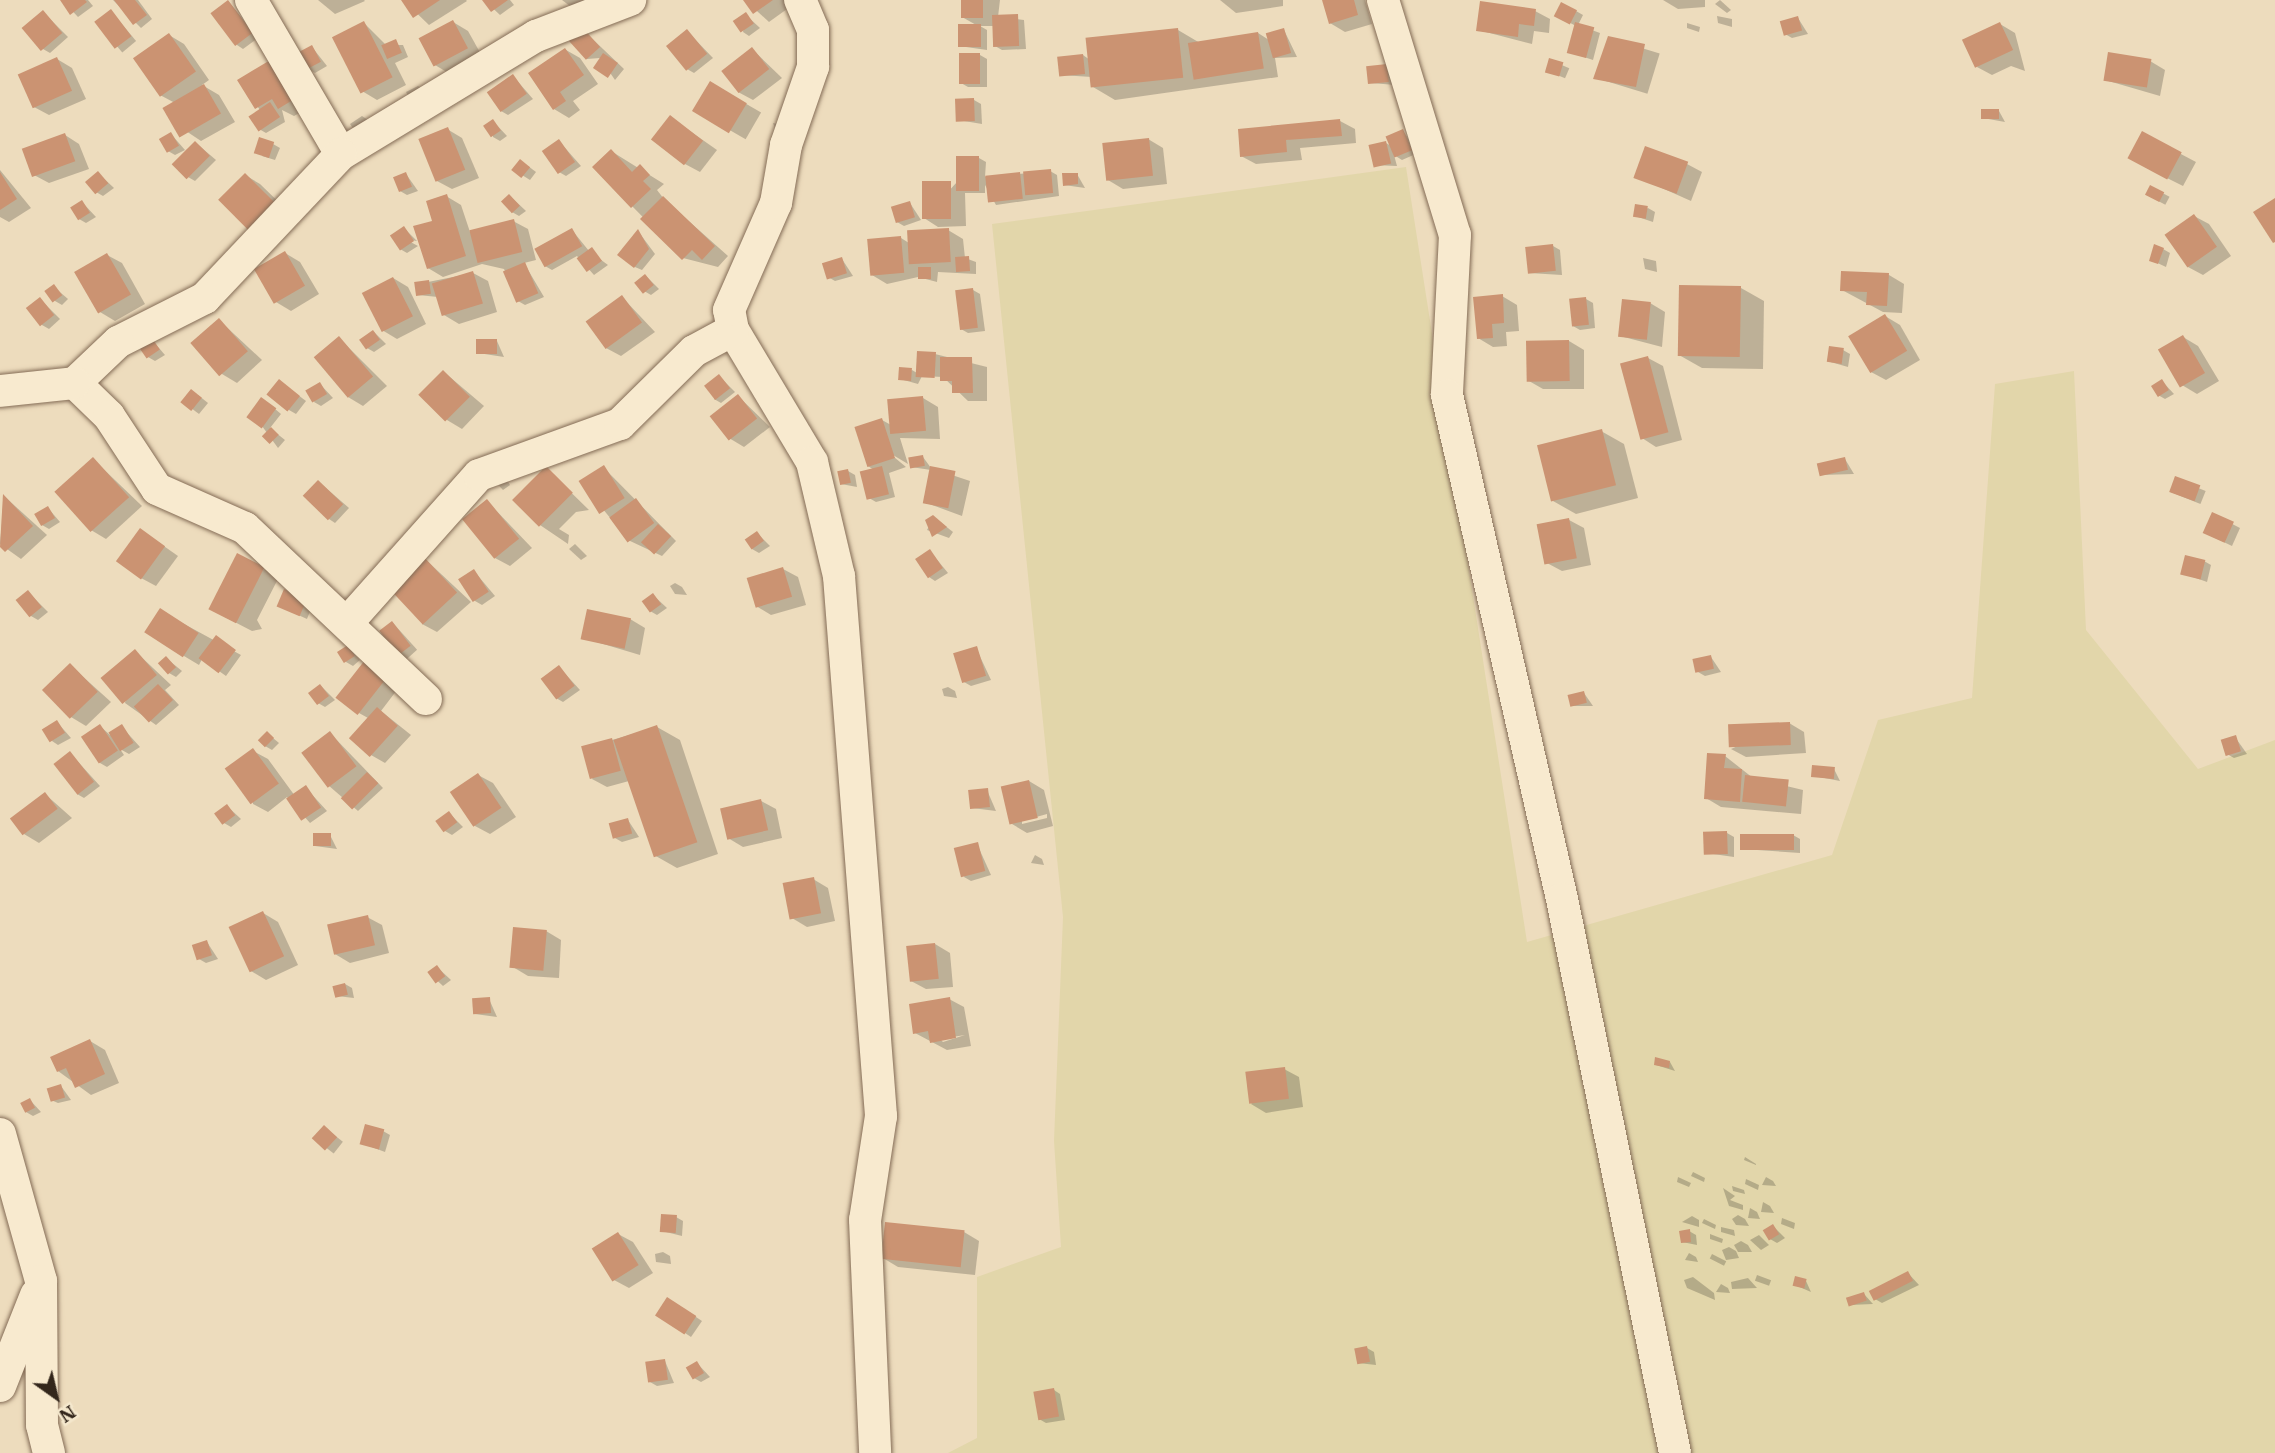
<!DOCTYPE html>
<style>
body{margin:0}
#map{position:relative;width:2275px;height:1453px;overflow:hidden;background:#eddcbd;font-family:"IBM Plex Serif",serif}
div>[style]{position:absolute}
.farmland>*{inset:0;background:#e2d6aa}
.shadow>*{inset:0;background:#0003;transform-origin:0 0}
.building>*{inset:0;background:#cb9372;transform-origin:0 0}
.roads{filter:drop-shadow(0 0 2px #846c56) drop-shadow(0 0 2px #846c56)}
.street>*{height:32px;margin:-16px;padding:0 16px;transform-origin:16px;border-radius:16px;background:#f8eacf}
span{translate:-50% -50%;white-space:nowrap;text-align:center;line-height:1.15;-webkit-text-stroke:5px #f4e7cc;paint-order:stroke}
.north{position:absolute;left:21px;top:1362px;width:70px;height:70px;-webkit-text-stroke:5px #f4e7cc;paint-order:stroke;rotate:146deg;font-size:19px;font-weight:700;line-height:28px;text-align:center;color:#33261b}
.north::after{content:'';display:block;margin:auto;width:24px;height:32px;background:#33261b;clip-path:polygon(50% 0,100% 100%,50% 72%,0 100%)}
</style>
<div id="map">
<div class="farmland">
<div style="clip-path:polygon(1406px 167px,1527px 942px,1832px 855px,1878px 720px,1972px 698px,1995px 384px,2074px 371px,2086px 630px,2198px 769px,2275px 740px,2275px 1453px,948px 1453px,977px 1438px,977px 1277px,1061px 1247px,1054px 1141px,1063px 917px,992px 224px)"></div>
</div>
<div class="shadow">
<div style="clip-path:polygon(62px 0,88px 0,93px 6px,78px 17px)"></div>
<div style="clip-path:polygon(113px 0,138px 0,152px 19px,141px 28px)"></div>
<div style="clip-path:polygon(318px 0,364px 0,365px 1px,335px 14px)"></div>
<div style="clip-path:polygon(403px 0,466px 0,467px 1px,429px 25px)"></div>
<div style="clip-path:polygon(484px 0,510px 0,514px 5px,500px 15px)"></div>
<div style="clip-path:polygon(562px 0,605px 0,579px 13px)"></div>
<div style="clip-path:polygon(745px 0,792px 0,794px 4px,769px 22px)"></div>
<div style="clip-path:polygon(963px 0,1000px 0,998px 17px,1024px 20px,1026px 49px,1002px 50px,995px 46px,995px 26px,980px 26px,987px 30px,987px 50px,959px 46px,978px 26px,962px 17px)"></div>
<div style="clip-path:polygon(1220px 0,1283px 0,1283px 6px,1236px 13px)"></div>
<div style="clip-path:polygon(1324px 0,1365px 0,1372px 24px,1345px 32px,1330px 23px)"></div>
<div style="clip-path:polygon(1663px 0,1705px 0,1705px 7px,1678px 9px)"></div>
<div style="clip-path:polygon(1720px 0,1731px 10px,1727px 13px,1715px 4px)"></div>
<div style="clip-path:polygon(228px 1px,258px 38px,243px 49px,237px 45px)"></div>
<div style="left:111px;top:11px;width:39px;height:18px;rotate:50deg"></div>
<div style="clip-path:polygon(1535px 11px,1550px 19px,1549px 33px,1534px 31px,1532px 44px,1478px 30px)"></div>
<div style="clip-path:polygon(1576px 11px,1583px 15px,1578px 25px,1600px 33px,1593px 60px,1569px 52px,1576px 26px,1557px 16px)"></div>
<div style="clip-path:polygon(43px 12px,68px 37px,50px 53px,43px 49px)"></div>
<div style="clip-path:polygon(746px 15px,760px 28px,749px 36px,743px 32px)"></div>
<div style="clip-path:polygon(1717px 16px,1732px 19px,1732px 27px,1718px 23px)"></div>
<div style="clip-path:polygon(1798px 18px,1808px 34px,1792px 38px,1785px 34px)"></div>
<div style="clip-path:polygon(453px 22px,468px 31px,482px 56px,450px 74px,435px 65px)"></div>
<div style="clip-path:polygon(364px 23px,386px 45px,403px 45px,408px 57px,395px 63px,406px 85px,377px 100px,362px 91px)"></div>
<div style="clip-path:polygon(1687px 23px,1700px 27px,1699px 32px,1687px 28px)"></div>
<div style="clip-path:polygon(2000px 24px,2015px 33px,2025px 71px,2011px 66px,1992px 75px,1977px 67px)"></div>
<div style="clip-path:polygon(582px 29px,624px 69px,615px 80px,600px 58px,587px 59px)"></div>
<div style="clip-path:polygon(1178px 30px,1200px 43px,1258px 33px,1269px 40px,1284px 30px,1297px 57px,1275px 58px,1278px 77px,1115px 100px,1093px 87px,1092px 77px,1060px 75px,1083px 55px,1090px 60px)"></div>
<div style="clip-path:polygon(687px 31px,713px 58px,694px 73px,687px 69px)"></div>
<div style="clip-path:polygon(169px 35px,184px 44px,209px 80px,202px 85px,219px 95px,235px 122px,201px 141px,174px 123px,166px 109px,175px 103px,160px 95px)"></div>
<div style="left:1609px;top:38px;width:53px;height:42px;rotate:17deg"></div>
<div style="clip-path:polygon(312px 47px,327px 66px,315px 73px,308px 69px)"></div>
<div style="clip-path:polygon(752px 49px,782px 78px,753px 100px,738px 92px)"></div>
<div style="clip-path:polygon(566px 50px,580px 58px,598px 84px,573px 101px,580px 110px,569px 118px,554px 109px)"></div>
<div style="clip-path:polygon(980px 55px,987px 59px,987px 87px,968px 87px,961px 83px)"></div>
<div style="clip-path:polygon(57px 59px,72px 68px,86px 99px,49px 115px,34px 107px)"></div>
<div style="left:1550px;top:60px;width:21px;height:11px;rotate:23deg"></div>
<div style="clip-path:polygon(2150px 61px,2165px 70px,2160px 96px,2105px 80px)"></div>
<div style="clip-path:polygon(1387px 66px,1396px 85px,1370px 83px)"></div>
<div style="clip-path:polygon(513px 76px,533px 99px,508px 115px,501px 111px)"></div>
<div style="clip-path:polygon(239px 81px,310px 107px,294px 116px,282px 110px,285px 122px,266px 133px,259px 129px,260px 110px)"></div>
<div style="left:710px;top:83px;width:59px;height:31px;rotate:30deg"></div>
<div style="clip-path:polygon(418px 86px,425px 90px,412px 103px,406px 92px)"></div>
<div style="clip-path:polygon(974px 100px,981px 104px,982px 124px,958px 120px)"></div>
<div style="clip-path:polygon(1999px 111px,2005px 122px,1983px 118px)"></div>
<div style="clip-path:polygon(362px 116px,368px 120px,359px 137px,350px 124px)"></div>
<div style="clip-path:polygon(670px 117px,717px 150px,700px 172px,685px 164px)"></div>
<div style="clip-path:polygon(493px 121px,507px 136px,500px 141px,493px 137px)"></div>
<div style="clip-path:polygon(1340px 121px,1355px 129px,1356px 143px,1300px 148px,1302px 160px,1256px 164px,1241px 156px)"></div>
<div style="clip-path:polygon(773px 123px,788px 126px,778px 136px)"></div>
<div style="clip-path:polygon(447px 129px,462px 138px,479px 178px,452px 189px,437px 181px)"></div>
<div style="clip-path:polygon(1403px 131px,1418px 153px,1402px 160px,1394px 155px,1397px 166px,1373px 165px,1386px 143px,1391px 146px)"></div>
<div style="clip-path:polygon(171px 134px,185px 150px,175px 155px,168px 151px)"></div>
<div style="clip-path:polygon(2143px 134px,2196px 162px,2183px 186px,2145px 167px)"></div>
<div style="clip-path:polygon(65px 135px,79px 144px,89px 169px,49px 183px,34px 175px)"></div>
<div style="clip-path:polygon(1148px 139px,1163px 148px,1167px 184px,1123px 189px,1108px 180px)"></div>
<div style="clip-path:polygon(559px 141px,581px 166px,566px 176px,559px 172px)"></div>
<div style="clip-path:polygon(196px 143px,216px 160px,195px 181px,188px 177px)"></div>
<div style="clip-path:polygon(273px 144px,280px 148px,275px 160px,262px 156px)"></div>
<div style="clip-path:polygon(611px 151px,664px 184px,657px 190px,664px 199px,728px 256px,718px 267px,683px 258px,632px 206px)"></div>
<div style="clip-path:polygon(979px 158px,986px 162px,985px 177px,1050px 171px,1057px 175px,1059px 196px,996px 205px,985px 185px,985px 193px,965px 193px,966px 226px,938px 227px,924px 218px)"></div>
<div style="clip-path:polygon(1687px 164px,1702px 172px,1691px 201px,1635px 176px)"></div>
<div style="clip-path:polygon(528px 166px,536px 172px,530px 180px,514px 170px)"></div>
<div style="clip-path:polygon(0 170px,31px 208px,9px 222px,0 217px)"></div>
<div style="clip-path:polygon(98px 173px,114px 188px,103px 196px,96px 192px)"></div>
<div style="clip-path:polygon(406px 174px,418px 191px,407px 195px,400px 191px)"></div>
<div style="clip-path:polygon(1077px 174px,1085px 188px,1064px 185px)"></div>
<div style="clip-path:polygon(245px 175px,260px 184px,291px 214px,221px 200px)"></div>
<div style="left:2151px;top:187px;width:21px;height:9px;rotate:28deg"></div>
<div style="clip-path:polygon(446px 196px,461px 205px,470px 232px,513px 221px,528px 229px,536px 260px,524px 263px,544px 297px,525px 305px,518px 301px,504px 269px,482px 264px,443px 277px,428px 268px,434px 222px)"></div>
<div style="clip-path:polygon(510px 196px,526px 211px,519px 216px,512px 212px)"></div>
<div style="clip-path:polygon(82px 202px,96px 217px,86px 223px,79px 219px)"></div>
<div style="clip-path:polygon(910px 203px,921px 220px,904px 226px,897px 222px)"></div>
<div style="clip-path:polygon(1648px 208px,1655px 212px,1653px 222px,1635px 216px)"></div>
<div style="clip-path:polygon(2194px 216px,2209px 224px,2231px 256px,2203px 275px,2188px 267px)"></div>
<div style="clip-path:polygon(404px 228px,417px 241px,405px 239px,418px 246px,407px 253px,400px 249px)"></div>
<div style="clip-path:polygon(572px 230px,589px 251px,608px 265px,594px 275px,577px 256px,552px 270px,545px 266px)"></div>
<div style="clip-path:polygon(948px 230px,963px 239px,965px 258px,976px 262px,976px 274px,938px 272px,937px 282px,918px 277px,887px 284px,872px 275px,901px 238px,909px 243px)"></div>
<div style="clip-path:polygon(638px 231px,655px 254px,642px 270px,635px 267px)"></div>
<div style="clip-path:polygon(1553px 246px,1560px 250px,1562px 275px,1529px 273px)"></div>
<div style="clip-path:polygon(2163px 249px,2170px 253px,2166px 267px,2151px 260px)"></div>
<div style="clip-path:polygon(285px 253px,300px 262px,319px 294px,291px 311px,276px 302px)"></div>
<div style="clip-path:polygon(107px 255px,122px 263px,145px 304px,115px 321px,100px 312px)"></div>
<div style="clip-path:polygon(1643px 258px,1656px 261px,1657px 272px,1645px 269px)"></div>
<div style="clip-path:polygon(842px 259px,853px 276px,835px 281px,828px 277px)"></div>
<div style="clip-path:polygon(473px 273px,488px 281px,497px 312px,459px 324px,444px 315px,438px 297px,418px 295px,428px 282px)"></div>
<div style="clip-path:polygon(1889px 275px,1904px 284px,1902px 313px,1883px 312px,1842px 290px)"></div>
<div style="clip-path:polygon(646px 276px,659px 289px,651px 295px,644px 291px)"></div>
<div style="clip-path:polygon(393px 278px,408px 287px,426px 324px,397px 339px,382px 330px)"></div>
<div style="clip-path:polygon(54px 287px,68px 299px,62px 305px,55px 301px)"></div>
<div style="clip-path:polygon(1741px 288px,1764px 301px,1763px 369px,1702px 368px,1679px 355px)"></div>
<div style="clip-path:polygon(973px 290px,980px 294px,985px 331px,968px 333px,961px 329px)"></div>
<div style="clip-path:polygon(1502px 296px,1517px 305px,1519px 331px,1506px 332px,1507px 346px,1493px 347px,1478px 338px)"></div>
<div style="clip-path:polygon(622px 297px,655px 332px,621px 356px,606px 348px)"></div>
<div style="clip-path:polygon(40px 299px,60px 319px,49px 329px,42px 325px)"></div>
<div style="clip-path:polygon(1586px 299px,1593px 303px,1595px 328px,1580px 330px,1573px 326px)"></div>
<div style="clip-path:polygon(1650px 303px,1665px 312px,1662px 347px,1620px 336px)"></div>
<div style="clip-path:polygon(1885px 316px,1900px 325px,1920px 360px,1886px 380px,1871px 372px)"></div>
<div style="clip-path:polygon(219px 320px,262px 360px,237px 383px,222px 374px)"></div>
<div style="clip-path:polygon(374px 332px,386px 344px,374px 352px,367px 348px)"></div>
<div style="clip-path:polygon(2183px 337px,2198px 346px,2219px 381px,2197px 394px,2182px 385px)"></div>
<div style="clip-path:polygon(339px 338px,387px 386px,363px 406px,348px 397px)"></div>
<div style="clip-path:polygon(152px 340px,165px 355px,155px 361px,148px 357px)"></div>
<div style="clip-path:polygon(497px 341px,504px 357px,478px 353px)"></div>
<div style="clip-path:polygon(1569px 341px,1584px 350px,1584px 389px,1543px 389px,1529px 381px)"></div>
<div style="clip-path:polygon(1843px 350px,1850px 354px,1848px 367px,1827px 361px)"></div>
<div style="clip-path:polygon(935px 354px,987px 367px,987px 401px,968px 401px,943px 377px,922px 376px,918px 384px,900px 379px,912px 370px,917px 373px)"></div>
<div style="clip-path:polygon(1648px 358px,1663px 366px,1682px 440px,1656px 447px,1642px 438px)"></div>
<div style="clip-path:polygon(444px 372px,484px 406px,462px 429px,447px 420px)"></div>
<div style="clip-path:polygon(719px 376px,735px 392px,721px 403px,714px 399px)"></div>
<div style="clip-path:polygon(2162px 381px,2174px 394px,2165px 399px,2158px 395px)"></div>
<div style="clip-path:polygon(320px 384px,333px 398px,321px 406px,314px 402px)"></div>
<div style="clip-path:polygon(286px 386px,306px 401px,296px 414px,289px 410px)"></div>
<div style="clip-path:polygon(198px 395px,208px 403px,199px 414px,183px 402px)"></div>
<div style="clip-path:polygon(738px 396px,770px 427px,744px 447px,729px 438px)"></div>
<div style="clip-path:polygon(923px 398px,938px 407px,940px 439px,900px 438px,908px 464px,888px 452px,906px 467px,889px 473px,895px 497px,876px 502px,869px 498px,874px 470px,868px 466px,882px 420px,891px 425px)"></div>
<div style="clip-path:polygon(268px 403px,281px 414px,270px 428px,285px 440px,278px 448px,262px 426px)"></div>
<div style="clip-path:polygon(1601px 431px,1624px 444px,1638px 498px,1576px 514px,1553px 501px)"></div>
<div style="clip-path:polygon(923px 457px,931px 468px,970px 481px,962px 516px,924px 502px,931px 470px,911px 467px)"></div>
<div style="clip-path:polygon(93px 459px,142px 506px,106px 539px,91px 530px)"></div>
<div style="clip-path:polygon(1845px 459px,1854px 474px,1822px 475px)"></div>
<div style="clip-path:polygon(546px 468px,589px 510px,576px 512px,559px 529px,569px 535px,568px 544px,540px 525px)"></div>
<div style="clip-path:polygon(604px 468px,676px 541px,662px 556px,628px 540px,581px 482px)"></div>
<div style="clip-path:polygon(848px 471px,855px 475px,857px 487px,841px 484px)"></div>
<div style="clip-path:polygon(504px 475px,510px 485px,503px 490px,490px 476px)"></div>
<div style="left:2176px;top:479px;width:32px;height:14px;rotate:22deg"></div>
<div style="clip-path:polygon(319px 482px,349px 508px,335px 523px,329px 519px)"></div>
<div style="clip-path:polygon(4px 496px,47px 535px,21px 559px,0 544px)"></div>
<div style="clip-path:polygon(487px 501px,532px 548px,510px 566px,495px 558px)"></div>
<div style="clip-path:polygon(48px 508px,60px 522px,49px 529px,42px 525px)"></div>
<div style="clip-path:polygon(2213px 514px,2240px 528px,2232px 546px,2211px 536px)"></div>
<div style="clip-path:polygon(934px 517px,953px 532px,949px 538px,927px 530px)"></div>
<div style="clip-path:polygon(1569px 520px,1584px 528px,1591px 565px,1562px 571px,1547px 563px)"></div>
<div style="clip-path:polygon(141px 530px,178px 556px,156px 586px,141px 578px)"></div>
<div style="clip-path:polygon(757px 533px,770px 546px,759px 553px,752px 549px)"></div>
<div style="clip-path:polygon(575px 544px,587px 556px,581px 560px,569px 549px)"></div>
<div style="clip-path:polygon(930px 551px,948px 573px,935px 581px,929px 577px)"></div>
<div style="clip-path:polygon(424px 558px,471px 602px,437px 632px,422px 624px)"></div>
<div style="clip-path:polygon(2204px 561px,2211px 565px,2207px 582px,2182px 573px)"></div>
<div style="clip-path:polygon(264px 569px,279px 577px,257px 620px,262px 629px,252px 631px,225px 617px)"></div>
<div style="clip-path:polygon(783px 569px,798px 577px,806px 605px,771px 615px,756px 606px)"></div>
<div style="clip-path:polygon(474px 571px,495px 596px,482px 605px,475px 601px)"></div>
<div style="clip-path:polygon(675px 583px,682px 587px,687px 595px,675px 594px,670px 586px)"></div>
<div style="clip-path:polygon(28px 592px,48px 612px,38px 620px,31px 616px)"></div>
<div style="clip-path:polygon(653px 595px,667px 608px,657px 615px,650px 611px)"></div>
<div style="clip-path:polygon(307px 601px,313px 604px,307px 619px,285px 609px)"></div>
<div style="clip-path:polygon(175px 619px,241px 655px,226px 676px,202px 659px,199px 665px,184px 656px)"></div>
<div style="clip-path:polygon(630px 619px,645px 628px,640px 655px,583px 638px)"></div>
<div style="left:393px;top:623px;width:36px;height:15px;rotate:48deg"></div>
<div style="clip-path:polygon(348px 647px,360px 660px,353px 666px,346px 662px)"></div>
<div style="clip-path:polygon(976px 648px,991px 680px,971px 686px,964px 682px)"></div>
<div style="clip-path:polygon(135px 651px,171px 685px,165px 690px,179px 705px,156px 725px,125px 703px)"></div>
<div style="clip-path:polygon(1711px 657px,1721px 672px,1705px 676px,1698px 672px)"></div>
<div style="clip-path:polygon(166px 658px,182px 671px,176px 677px,169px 673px)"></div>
<div style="clip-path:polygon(365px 662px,400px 686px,381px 711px,411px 735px,385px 763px,371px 755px,368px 718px,359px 713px)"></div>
<div style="clip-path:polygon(70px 665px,111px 702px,86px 726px,71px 717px)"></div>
<div style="clip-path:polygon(559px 667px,580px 690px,563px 702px,556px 698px)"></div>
<div style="clip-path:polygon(321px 686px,335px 700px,325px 707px,318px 703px)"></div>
<div style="clip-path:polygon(948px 687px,955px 691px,957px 698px,944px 696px,942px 689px)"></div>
<div style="clip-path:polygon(1584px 693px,1593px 706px,1571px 706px)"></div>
<div style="clip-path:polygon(57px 722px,71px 738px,58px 745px,52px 741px)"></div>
<div style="clip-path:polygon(1789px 723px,1804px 732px,1806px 753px,1746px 757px,1731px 749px)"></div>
<div style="clip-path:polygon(100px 726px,110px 735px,122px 727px,140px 747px,129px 754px,120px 749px,124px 755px,107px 767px,100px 763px)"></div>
<div style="clip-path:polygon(657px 727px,680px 740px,718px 854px,677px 868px,654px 855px,629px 781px,607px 787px,592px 779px,612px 740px)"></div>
<div style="clip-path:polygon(267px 733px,279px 743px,272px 750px,265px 746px)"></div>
<div style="clip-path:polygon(330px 733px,383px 788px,358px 811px,328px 785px)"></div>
<div style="clip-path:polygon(2235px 737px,2247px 754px,2234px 758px,2227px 754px)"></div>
<div style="clip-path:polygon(253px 751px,268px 759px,295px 796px,306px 788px,327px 811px,310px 823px,287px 797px,268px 812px,253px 804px)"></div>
<div style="clip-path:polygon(70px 753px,100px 786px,84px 798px,77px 794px)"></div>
<div style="clip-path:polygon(1725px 756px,1753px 778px,1803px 790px,1801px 814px,1721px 807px,1706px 798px)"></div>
<div style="clip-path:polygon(1834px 769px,1840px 781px,1814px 776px)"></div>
<div style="clip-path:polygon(478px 775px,493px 783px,516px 817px,490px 834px,475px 826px)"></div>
<div style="clip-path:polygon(evenodd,1029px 781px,1044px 790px,1053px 826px,1027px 833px,1012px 824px,1029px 781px,1047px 814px,1047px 818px,1022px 824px,1022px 821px,1047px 814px)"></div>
<div style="clip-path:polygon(987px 790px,996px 811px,972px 808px)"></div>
<div style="clip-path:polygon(45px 794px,72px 818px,39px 843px,24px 834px)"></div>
<div style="clip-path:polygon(761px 801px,776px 809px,782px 838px,743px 847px,728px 838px)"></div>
<div style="clip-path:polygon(227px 806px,241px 819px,231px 827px,224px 823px)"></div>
<div style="clip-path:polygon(449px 813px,463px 827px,452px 835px,445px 831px)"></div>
<div style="clip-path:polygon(628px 820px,639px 837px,622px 842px,615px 838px)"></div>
<div style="clip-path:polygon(1727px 833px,1734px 837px,1734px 857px,1706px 853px)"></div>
<div style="clip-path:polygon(330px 835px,337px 849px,315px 846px)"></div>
<div style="clip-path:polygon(1793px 835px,1800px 839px,1800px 853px,1742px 849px)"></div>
<div style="clip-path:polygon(977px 844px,991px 875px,971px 881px,964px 877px)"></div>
<div style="clip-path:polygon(1035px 855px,1042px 859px,1044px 865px,1031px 863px)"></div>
<div style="clip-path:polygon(813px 879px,828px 888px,835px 921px,807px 927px,792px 918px)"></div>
<div style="clip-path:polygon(263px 913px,278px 922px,298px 965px,266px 980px,251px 971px)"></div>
<div style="clip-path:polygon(367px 917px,382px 925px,389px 953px,350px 963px,335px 954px)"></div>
<div style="clip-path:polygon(546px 931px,561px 940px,559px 978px,528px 976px,513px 967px)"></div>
<div style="clip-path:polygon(207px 942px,218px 959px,206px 963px,199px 959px)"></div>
<div style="clip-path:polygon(935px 944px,950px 953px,953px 987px,926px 989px,911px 981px)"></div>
<div style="clip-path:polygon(437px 967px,451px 980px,443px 986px,429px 973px)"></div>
<div style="clip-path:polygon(345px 984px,352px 988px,354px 998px,337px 996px)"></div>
<div style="clip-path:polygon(489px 999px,497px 1017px,475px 1014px)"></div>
<div style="clip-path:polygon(evenodd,949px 999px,964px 1007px,971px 1046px,947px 1050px,915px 1033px,949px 999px,965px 1035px,943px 1042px,940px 1039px,965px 1035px)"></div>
<div style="clip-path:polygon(90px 1041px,105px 1050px,119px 1083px,91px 1095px,58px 1071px)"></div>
<div style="clip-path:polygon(1670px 1062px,1675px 1071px,1656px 1065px)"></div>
<div style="clip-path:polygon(1284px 1069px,1299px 1077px,1303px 1107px,1266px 1113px,1251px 1104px)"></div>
<div style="clip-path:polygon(61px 1086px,71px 1100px,58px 1103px,51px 1100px)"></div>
<div style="clip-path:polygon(30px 1100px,41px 1112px,33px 1116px,26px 1112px)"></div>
<div style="left:324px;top:1127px;width:24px;height:15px;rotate:38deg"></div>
<div style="clip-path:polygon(383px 1131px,390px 1135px,385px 1152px,361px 1143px)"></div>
<div style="clip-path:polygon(1745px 1157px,1756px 1164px,1756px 1165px,1744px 1160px)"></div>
<div style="clip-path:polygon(1693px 1172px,1705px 1178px,1704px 1182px,1691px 1176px)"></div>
<div style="clip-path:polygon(1678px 1177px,1691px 1183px,1689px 1187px,1677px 1182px)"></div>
<div style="clip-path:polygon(1766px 1177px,1773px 1181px,1776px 1186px,1762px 1185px)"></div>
<div style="clip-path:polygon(1746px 1179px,1759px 1185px,1758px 1190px,1745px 1184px)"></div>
<div style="clip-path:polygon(1732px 1186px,1744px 1190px,1745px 1194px,1733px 1191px)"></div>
<div style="clip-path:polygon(1723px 1188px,1735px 1196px,1730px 1200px,1743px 1205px,1743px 1210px,1729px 1206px)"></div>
<div style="clip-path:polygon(1763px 1202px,1770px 1206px,1774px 1213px,1761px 1212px)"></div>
<div style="clip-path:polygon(1750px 1208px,1757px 1212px,1760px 1219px,1748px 1218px)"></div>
<div style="clip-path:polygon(1738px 1215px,1745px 1219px,1749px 1226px,1736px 1225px,1732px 1219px)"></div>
<div style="clip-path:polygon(1692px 1216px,1699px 1220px,1699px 1227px,1682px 1222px)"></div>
<div style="clip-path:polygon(676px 1217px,683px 1221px,682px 1236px,662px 1231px)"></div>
<div style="clip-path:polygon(1782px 1218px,1795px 1223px,1794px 1229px,1781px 1224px)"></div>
<div style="clip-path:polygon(1704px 1219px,1716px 1225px,1715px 1229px,1702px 1223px)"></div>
<div style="clip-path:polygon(1773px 1226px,1785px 1238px,1777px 1243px,1770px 1239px)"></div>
<div style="clip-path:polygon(1721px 1227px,1734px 1230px,1735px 1236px,1721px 1232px)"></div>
<div style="clip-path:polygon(1689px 1231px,1696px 1235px,1697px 1245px,1682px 1242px)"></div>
<div style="clip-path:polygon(964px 1232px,979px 1241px,975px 1275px,898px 1267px,883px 1258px)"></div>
<div style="clip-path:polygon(618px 1234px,633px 1242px,653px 1273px,629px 1288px,614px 1280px)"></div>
<div style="clip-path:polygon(1710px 1234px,1723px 1239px,1722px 1243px,1710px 1239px)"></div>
<div style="clip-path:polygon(1759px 1235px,1769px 1245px,1761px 1250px,1750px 1240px)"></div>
<div style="clip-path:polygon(1741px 1241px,1748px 1245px,1752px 1252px,1738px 1252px,1734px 1245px)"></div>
<div style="clip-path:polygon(1729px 1247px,1736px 1251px,1739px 1258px,1726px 1260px,1722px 1250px)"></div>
<div style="clip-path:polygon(663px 1252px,670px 1256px,671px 1264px,656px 1262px,655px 1254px)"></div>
<div style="clip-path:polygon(1689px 1253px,1696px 1257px,1698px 1262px,1685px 1260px)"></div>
<div style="left:1712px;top:1254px;width:16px;height:5px;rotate:27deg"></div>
<div style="clip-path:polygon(1908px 1273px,1919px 1285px,1882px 1303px,1875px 1299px)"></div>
<div style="left:1757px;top:1275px;width:15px;height:6px;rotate:20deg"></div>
<div style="clip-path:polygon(1693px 1277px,1714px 1293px,1715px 1300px,1687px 1288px,1684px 1280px)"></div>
<div style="clip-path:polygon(1748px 1278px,1757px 1288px,1732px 1289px,1731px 1282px)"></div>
<div style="clip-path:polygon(1806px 1281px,1811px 1292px,1795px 1285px)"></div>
<div style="clip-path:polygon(1721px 1284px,1728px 1288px,1730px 1293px,1716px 1292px)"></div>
<div style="clip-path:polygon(1864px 1294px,1873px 1304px,1850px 1305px)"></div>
<div style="clip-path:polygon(675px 1303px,702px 1321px,691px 1337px,658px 1315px)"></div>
<div style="clip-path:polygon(1367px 1348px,1374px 1352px,1376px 1365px,1358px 1363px)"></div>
<div style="clip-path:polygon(665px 1361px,674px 1383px,657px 1386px,650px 1382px)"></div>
<div style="clip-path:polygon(697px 1363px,710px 1377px,701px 1382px,694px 1378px)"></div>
<div style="clip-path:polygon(1054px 1390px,1060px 1394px,1065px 1420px,1046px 1423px,1039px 1419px)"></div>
</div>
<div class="building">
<div style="clip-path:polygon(60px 0,85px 0,87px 2px,70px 15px)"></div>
<div style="clip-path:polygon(114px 0,135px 0,147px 15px,133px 25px)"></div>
<div style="left:228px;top:0;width:41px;height:22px;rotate:53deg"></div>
<div style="clip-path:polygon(401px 0,440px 0,413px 18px)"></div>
<div style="clip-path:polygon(482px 0,508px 0,491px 12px)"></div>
<div style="clip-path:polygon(743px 0,773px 0,753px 14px)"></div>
<div style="left:961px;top:0;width:22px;height:18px"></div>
<div style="clip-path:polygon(1322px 0,1354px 0,1358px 15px,1329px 24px)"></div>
<div style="clip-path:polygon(1480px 1px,1536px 9px,1534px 26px,1519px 24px,1518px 37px,1476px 31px)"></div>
<div style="left:1561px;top:2px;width:18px;height:16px;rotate:27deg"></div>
<div style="left:111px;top:9px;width:34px;height:21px;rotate:53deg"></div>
<div style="left:43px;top:10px;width:30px;height:28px;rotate:50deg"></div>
<div style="left:746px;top:12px;width:14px;height:16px;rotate:56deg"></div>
<div style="left:1018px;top:14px;width:32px;height:26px;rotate:88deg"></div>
<div style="left:1798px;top:16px;width:15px;height:19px;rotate:74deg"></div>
<div style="left:453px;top:20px;width:32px;height:39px;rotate:62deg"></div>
<div style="left:364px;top:21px;width:63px;height:36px;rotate:63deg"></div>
<div style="left:1575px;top:22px;width:20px;height:32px;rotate:15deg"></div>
<div style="left:2000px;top:22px;width:31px;height:42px;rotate:65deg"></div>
<div style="left:958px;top:24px;width:23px;height:23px"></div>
<div style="left:582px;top:27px;width:27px;height:19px;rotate:48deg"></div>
<div style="left:1178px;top:28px;width:50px;height:93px;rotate:84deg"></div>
<div style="left:1284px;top:28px;width:26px;height:19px;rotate:74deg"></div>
<div style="left:687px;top:29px;width:32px;height:27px;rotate:51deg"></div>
<div style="left:1258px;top:32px;width:37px;height:71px;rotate:81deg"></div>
<div style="left:169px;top:33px;width:47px;height:44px;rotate:55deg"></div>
<div style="clip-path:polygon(1608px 36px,1645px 44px,1636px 87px,1593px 79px)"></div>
<div style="left:396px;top:39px;width:15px;height:16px;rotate:67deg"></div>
<div style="left:312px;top:45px;width:19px;height:17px;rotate:62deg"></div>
<div style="left:752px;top:47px;width:28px;height:39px;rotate:52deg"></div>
<div style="clip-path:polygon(565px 48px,584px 75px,560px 92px,566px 101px,553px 110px,528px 73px)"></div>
<div style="left:2108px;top:52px;width:44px;height:29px;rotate:9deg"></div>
<div style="left:603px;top:53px;width:18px;height:18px;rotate:34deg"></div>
<div style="left:959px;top:53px;width:21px;height:31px"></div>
<div style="left:1083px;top:54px;width:20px;height:26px;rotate:84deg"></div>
<div style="left:57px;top:57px;width:37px;height:43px;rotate:66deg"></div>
<div style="left:1549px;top:58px;width:15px;height:15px;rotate:16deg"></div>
<div style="clip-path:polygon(272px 59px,296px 98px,278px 109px,272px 99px,255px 109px,237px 80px)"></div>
<div style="left:1387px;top:64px;width:18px;height:21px;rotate:84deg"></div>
<div style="left:513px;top:74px;width:24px;height:32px;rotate:55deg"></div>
<div style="left:710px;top:81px;width:43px;height:35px;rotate:31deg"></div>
<div style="left:204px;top:84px;width:34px;height:48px;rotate:60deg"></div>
<div style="left:974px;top:98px;width:23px;height:19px;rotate:88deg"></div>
<div style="left:270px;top:102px;width:18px;height:26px;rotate:56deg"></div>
<div style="left:1981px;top:109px;width:18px;height:10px"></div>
<div style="left:670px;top:115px;width:42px;height:31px;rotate:38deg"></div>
<div style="left:493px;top:119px;width:14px;height:12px;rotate:56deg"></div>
<div style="clip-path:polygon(1340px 119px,1342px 136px,1286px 140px,1287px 152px,1240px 157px,1238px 129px)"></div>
<div style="left:448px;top:127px;width:46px;height:32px;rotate:68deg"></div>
<div style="left:1403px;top:129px;width:23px;height:19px;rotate:67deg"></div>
<div style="left:2142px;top:131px;width:45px;height:31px;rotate:28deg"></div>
<div style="left:171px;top:132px;width:16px;height:14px;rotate:60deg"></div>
<div style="left:65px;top:133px;width:30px;height:46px;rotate:70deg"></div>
<div style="left:259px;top:137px;width:16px;height:17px;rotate:18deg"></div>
<div style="left:1149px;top:138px;width:38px;height:47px;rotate:84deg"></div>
<div style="left:559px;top:139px;width:28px;height:21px;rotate:55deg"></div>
<div style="left:195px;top:141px;width:21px;height:33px;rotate:45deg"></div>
<div style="left:1386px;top:141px;width:23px;height:18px;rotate:77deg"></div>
<div style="left:1645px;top:146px;width:46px;height:34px;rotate:20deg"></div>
<div style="clip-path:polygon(611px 149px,632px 172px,640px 164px,650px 175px,643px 181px,651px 189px,631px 208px,592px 167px)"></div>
<div style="left:979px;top:156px;width:35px;height:23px;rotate:90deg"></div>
<div style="left:520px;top:159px;width:13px;height:14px;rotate:39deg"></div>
<div style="left:1051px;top:169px;width:24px;height:28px;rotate:85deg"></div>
<div style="left:98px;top:171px;width:16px;height:17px;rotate:50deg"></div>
<div style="clip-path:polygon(0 172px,17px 199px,0 210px)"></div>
<div style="left:406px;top:172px;width:16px;height:14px;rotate:68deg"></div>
<div style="left:1020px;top:172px;width:27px;height:35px;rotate:84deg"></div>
<div style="left:245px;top:173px;width:45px;height:38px;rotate:45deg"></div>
<div style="clip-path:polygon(1062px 173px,1078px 173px,1078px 184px,1063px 186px)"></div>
<div style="left:922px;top:181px;width:29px;height:38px"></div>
<div style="left:2150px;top:185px;width:16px;height:11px;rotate:27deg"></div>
<div style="clip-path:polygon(447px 194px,466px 256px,427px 269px,413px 226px,432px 221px,426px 201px)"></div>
<div style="left:509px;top:194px;width:16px;height:11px;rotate:47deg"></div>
<div style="clip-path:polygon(663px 196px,715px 246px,702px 260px,692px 250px,682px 260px,640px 219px)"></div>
<div style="clip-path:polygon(2275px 198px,2275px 242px,2273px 243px,2253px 212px)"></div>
<div style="left:82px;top:200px;width:15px;height:14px;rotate:58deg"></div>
<div style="left:910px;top:201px;width:17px;height:20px;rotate:73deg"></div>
<div style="left:1635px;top:204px;width:13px;height:13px;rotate:9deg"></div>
<div style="left:2194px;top:214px;width:40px;height:36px;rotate:55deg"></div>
<div style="left:514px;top:219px;width:34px;height:46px;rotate:76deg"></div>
<div style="left:404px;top:226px;width:18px;height:17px;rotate:56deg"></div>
<div style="left:572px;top:228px;width:21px;height:43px;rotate:61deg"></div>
<div style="left:949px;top:228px;width:34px;height:42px;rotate:87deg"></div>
<div style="clip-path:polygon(638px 229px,649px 249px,634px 268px,617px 255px)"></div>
<div style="left:901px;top:236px;width:37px;height:34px;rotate:85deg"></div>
<div style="left:1553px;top:244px;width:27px;height:28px;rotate:84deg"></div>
<div style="clip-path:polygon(2154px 244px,2164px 248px,2158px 264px,2149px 261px)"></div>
<div style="left:592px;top:247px;width:17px;height:19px;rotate:54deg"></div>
<div style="left:285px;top:251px;width:40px;height:36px;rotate:60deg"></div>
<div style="left:107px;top:253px;width:48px;height:38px;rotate:60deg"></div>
<div style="left:969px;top:256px;width:15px;height:14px;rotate:86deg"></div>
<div style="left:842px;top:257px;width:17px;height:21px;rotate:73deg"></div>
<div style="left:525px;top:262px;width:34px;height:24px;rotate:67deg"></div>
<div style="left:918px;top:267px;width:13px;height:12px"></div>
<div style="left:473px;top:271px;width:34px;height:43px;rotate:73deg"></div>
<div style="clip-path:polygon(1841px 271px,1889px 273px,1887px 306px,1866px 305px,1867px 292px,1840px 291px)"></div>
<div style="left:645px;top:274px;width:14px;height:14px;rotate:51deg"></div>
<div style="left:393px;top:277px;width:44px;height:35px;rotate:63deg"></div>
<div style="left:429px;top:280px;width:14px;height:15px;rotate:82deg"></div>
<div style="left:54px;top:284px;width:14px;height:12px;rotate:54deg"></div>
<div style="left:1679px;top:285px;width:62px;height:71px;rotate:1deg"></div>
<div style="left:973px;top:288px;width:40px;height:18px;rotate:83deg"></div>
<div style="clip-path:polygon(1503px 294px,1504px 323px,1492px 324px,1493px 338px,1477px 339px,1473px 297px)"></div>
<div style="left:622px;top:295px;width:34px;height:45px;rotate:54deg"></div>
<div style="left:40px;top:297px;width:23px;height:18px;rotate:52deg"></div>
<div style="left:1586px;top:297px;width:28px;height:17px;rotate:84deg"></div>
<div style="left:1622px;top:299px;width:29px;height:38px;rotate:6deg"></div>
<div style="left:1885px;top:314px;width:43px;height:43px;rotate:59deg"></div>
<div style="left:219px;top:318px;width:44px;height:38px;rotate:49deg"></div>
<div style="left:373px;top:330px;width:12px;height:17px;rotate:55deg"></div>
<div style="left:2183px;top:335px;width:44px;height:29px;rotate:60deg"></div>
<div style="left:339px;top:336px;width:53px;height:33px;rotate:50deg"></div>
<div style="left:152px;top:338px;width:14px;height:16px;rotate:56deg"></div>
<div style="left:476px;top:339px;width:21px;height:15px"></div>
<div style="left:1569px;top:340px;width:41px;height:43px;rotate:89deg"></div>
<div style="left:1829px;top:346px;width:15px;height:16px;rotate:8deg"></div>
<div style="left:917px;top:351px;width:19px;height:26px;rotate:3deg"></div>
<div style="left:1648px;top:356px;width:79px;height:29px;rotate:75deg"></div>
<div style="clip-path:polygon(940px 357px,972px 357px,973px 393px,952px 393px,952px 381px,940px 381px)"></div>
<div style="left:899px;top:367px;width:13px;height:13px;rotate:4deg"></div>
<div style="left:443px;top:370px;width:38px;height:35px;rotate:45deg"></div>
<div style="left:719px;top:374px;width:18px;height:19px;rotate:52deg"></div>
<div style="left:279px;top:379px;width:27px;height:20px;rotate:39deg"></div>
<div style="left:2162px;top:379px;width:13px;height:13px;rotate:58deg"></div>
<div style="left:320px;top:382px;width:14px;height:17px;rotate:60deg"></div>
<div style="left:191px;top:389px;width:14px;height:17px;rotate:39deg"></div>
<div style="left:738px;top:394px;width:31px;height:36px;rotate:52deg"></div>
<div style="left:923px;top:396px;width:35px;height:36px;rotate:85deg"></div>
<div style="left:261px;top:397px;width:19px;height:25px;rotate:36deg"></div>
<div style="left:882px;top:418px;width:42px;height:29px;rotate:72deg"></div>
<div style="left:271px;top:427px;width:11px;height:13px;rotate:45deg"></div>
<div style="left:1602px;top:429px;width:58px;height:67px;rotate:76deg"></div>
<div style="left:923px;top:455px;width:11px;height:15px;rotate:80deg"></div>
<div style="left:93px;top:457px;width:54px;height:52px;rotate:48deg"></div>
<div style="left:1845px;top:457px;width:13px;height:29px;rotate:77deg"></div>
<div style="left:604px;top:465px;width:39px;height:30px;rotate:58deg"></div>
<div style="left:546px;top:466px;width:38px;height:48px;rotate:45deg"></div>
<div style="left:882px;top:466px;width:29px;height:23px;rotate:76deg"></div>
<div style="left:930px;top:466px;width:26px;height:38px;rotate:11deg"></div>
<div style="left:848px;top:469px;width:14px;height:11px;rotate:78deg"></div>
<div style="left:2175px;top:476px;width:27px;height:17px;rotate:20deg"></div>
<div style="left:318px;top:480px;width:35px;height:22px;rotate:44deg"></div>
<div style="clip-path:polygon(3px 494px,33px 526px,5px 552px,0 547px)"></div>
<div style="left:636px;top:498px;width:31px;height:33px;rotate:54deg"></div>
<div style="left:487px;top:499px;width:51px;height:32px;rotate:51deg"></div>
<div style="left:48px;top:506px;width:14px;height:16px;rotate:60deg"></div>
<div style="left:2212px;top:512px;width:24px;height:23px;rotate:24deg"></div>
<div style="clip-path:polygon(933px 515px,947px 527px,932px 537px,925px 520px)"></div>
<div style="left:1569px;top:518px;width:41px;height:33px;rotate:79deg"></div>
<div style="left:658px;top:524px;width:18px;height:25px;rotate:43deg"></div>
<div style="left:140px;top:528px;width:31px;height:41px;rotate:36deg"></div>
<div style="left:757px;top:531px;width:12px;height:15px;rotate:55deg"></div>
<div style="left:930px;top:549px;width:23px;height:18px;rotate:56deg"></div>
<div style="left:237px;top:553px;width:31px;height:63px;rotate:27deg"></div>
<div style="left:2185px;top:555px;width:21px;height:20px;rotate:14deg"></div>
<div style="left:423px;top:556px;width:50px;height:47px;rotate:47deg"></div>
<div style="left:783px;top:567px;width:31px;height:38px;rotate:73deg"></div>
<div style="left:474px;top:569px;width:27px;height:19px;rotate:57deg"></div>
<div style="left:284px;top:589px;width:25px;height:19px;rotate:23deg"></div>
<div style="left:28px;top:590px;width:22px;height:16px;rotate:51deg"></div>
<div style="left:653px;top:593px;width:14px;height:14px;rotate:54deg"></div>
<div style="left:160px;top:608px;width:46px;height:29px;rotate:33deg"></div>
<div style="left:587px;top:609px;width:45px;height:31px;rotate:12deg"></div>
<div style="left:392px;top:621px;width:31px;height:16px;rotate:53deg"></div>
<div style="left:216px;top:635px;width:25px;height:29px;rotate:37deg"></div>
<div style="left:348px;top:645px;width:13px;height:13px;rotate:58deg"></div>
<div style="left:977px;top:646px;width:31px;height:25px;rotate:73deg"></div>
<div style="left:135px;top:649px;width:34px;height:45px;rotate:50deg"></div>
<div style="left:1711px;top:655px;width:14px;height:19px;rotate:78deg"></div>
<div style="left:166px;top:656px;width:15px;height:11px;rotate:48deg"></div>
<div style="left:365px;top:660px;width:28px;height:48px;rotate:38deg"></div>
<div style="left:70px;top:663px;width:40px;height:39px;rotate:46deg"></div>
<div style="left:559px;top:665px;width:26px;height:23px;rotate:53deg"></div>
<div style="left:158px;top:684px;width:22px;height:33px;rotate:47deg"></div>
<div style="left:320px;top:684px;width:15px;height:15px;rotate:53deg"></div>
<div style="left:1584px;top:691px;width:12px;height:17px;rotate:76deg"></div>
<div style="left:377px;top:707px;width:28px;height:42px;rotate:42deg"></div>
<div style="left:57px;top:720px;width:15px;height:18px;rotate:58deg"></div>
<div style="left:1790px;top:722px;width:23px;height:62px;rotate:88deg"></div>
<div style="left:100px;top:724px;width:32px;height:23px;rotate:56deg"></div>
<div style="left:122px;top:724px;width:22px;height:16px;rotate:58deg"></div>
<div style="left:657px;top:725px;width:124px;height:46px;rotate:71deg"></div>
<div style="left:267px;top:731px;width:10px;height:13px;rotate:45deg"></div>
<div style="left:330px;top:731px;width:44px;height:36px;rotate:53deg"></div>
<div style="left:2236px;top:735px;width:17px;height:16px;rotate:73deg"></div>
<div style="left:612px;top:738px;width:34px;height:32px;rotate:75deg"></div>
<div style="left:253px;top:748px;width:44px;height:35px;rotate:54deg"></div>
<div style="left:70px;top:751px;width:39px;height:21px;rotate:52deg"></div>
<div style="clip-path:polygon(1707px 753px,1726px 754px,1724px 768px,1742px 769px,1740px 802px,1704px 799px)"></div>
<div style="left:1812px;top:765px;width:23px;height:12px;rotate:5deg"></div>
<div style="left:367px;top:772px;width:16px;height:37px;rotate:45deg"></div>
<div style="left:478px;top:773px;width:42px;height:34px;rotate:56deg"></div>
<div style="left:1745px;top:775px;width:44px;height:27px;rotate:6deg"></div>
<div style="left:1029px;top:780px;width:39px;height:29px;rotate:77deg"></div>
<div style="left:306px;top:785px;width:27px;height:24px;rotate:56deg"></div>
<div style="left:988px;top:788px;width:19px;height:20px;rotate:84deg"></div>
<div style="left:45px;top:792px;width:21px;height:44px;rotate:53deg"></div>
<div style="left:761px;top:799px;width:32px;height:42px;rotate:77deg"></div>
<div style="left:227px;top:804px;width:14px;height:16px;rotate:54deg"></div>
<div style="left:449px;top:811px;width:14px;height:17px;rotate:54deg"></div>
<div style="left:628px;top:818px;width:16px;height:20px;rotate:75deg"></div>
<div style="left:1727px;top:831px;width:23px;height:24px;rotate:88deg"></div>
<div style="left:331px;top:833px;width:13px;height:18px;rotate:90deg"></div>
<div style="left:1740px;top:834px;width:54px;height:16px"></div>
<div style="left:978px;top:842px;width:30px;height:25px;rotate:76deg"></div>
<div style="left:814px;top:877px;width:37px;height:32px;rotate:79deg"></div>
<div style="left:263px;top:911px;width:50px;height:38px;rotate:65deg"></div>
<div style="left:368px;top:915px;width:31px;height:42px;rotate:77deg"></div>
<div style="left:513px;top:927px;width:34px;height:41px;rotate:5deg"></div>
<div style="left:207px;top:940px;width:16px;height:16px;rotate:72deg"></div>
<div style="left:935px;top:943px;width:36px;height:29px;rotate:84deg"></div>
<div style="left:437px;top:965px;width:14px;height:12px;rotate:54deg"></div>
<div style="left:345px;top:983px;width:12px;height:13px;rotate:76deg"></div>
<div style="left:490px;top:997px;width:16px;height:18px;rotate:86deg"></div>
<div style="clip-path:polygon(950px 997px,956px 1038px,930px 1043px,928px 1031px,913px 1034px,909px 1004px)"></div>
<div style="clip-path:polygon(90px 1039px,105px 1074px,75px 1088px,66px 1068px,57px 1072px,50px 1057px)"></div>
<div style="clip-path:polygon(1655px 1057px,1670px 1061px,1669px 1068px,1654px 1065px)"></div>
<div style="left:1285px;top:1067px;width:32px;height:40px;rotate:83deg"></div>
<div style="left:61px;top:1084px;width:14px;height:15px;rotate:73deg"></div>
<div style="left:30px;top:1098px;width:11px;height:11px;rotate:63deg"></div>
<div style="left:365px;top:1124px;width:20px;height:21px;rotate:15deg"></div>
<div style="left:324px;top:1125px;width:18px;height:18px;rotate:43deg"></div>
<div style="left:661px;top:1214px;width:16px;height:18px;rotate:4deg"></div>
<div style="left:885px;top:1222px;width:80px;height:37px;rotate:6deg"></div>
<div style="left:1773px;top:1224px;width:12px;height:12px;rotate:59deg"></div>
<div style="clip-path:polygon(1690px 1229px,1691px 1242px,1681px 1243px,1679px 1231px)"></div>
<div style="left:618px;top:1232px;width:39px;height:31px;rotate:58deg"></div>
<div style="left:1908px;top:1271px;width:11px;height:44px;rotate:63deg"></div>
<div style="left:1795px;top:1276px;width:12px;height:10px;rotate:14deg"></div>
<div style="left:1864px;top:1292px;width:9px;height:19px;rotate:72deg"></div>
<div style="left:667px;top:1297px;width:35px;height:22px;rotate:33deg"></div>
<div style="left:1367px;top:1346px;width:16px;height:13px;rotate:79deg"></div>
<div style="left:665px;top:1359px;width:21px;height:20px;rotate:82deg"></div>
<div style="left:697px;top:1361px;width:14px;height:13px;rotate:60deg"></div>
<div style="left:1054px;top:1388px;width:29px;height:21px;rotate:80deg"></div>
</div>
<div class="roads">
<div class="street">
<div style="left:251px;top:0;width:178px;rotate:59.7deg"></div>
<div style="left:341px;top:154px;width:228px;rotate:-31.2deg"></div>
<div style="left:536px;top:36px;width:101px;rotate:-21deg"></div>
<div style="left:1383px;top:0;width:246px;rotate:73deg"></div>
<div style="left:1455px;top:235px;width:160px;rotate:92.9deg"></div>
<div style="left:1447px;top:395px;width:517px;rotate:77.15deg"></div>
<div style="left:1562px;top:899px;width:565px;rotate:78.47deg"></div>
<div style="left:341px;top:154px;width:198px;rotate:133.4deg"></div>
<div style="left:205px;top:298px;width:97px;rotate:153.2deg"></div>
<div style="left:118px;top:342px;width:59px;rotate:136.4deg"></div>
<div style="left:75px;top:383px;width:47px;rotate:44.1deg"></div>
<div style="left:109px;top:416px;width:87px;rotate:56.7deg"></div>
<div style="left:157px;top:489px;width:96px;rotate:23.9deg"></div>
<div style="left:245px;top:528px;width:249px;rotate:43.4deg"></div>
<div style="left:733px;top:330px;width:154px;rotate:59.1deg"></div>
<div style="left:812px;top:462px;width:117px;rotate:76.7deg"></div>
<div style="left:839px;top:576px;width:542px;rotate:85.55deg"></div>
<div style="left:881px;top:1116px;width:105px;rotate:98.7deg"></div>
<div style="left:865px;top:1220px;width:233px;rotate:87.5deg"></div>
<div style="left:0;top:391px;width:75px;rotate:-6.1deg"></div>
<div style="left:347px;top:623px;width:198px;rotate:-48.3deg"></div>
<div style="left:479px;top:475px;width:150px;rotate:-19.9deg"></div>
<div style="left:620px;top:424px;width:104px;rotate:-44.6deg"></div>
<div style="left:694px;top:351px;width:44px;rotate:-28.3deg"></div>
<div style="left:733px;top:330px;width:20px;rotate:-101deg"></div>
<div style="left:729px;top:310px;width:117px;rotate:-66.3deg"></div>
<div style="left:776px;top:203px;width:59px;rotate:-80.2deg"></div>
<div style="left:786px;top:145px;width:83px;rotate:-70.9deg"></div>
<div style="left:813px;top:67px;width:37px;rotate:-90deg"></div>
<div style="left:813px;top:30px;width:33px;rotate:-113deg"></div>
<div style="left:0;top:1134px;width:153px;rotate:74.4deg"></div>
<div style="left:41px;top:1281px;width:144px;rotate:89.6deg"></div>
<div style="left:42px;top:1425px;width:29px;rotate:76deg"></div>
<div style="left:0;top:1386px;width:98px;rotate:-68.4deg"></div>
</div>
</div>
<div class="north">N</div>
</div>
